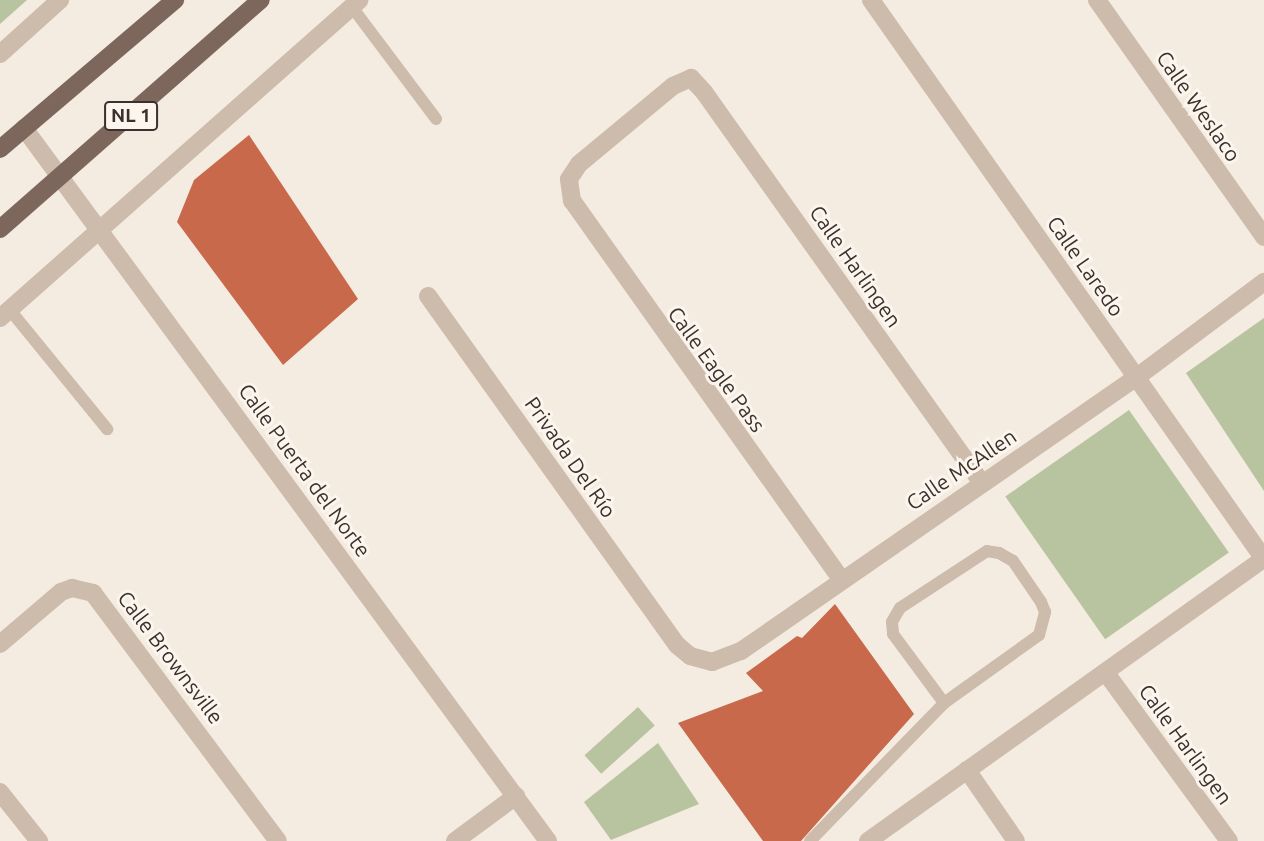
<!DOCTYPE html>
<meta charset="utf-8">
<style>
body{margin:0}
#map{position:relative;width:1264px;height:841px;overflow:hidden;background:#f4ebe1;font-family:Ubuntu,sans-serif}
div>[style]{position:absolute}
.green>*{inset:0;background:#b8c4a0;transform-origin:0 0}
.building>*{inset:0;background:#c8694b}
.service>*{height:12px;margin:-6px;padding:0 6px;transform-origin:6px;border-radius:6px;background:#cdbbac}
.minor>*{height:18px;margin:-9px;padding:0 9px;transform-origin:9px;border-radius:9px;background:#cdbbac}
.tertiary>*{height:18px;margin:-9px;padding:0 9px;transform-origin:9px;border-radius:9px;background:#cdbbac}
.primary>*{height:18px;margin:-9px;padding:0 9px;transform-origin:9px;border-radius:9px;background:#7d675c}
span{translate:-50% -50%;white-space:nowrap;text-align:center;line-height:1.15;-webkit-text-stroke:6px #fbf5ee;paint-order:stroke}
.shield-label span{padding:2px 5px;background:#fbf5ee;border:2px solid;border-radius:5px;-webkit-text-stroke-width:0}
.shield-label{font-size:19px;color:#3b302b;font-weight:700}
.street-label{font-size:21px;color:#3b302b}
</style>
<div id="map">
<div class="green">
<div style="clip-path:polygon(0 0,27px 0,0 24px)"></div>
<div style="clip-path:polygon(1264px 318px,1264px 491px,1186px 373px)"></div>
<div style="left:1129px;top:410px;width:174px;height:151px;rotate:55deg"></div>
<div style="left:638px;top:707px;width:25px;height:72px;rotate:48deg"></div>
<div style="clip-path:polygon(658px 743px,699px 804px,611px 840px,584px 802px)"></div>
</div>
<div class="building">
<div style="clip-path:polygon(249px 135px,358px 299px,283px 365px,177px 222px,194px 180px)"></div>
<div style="clip-path:polygon(835px 604px,914px 714px,801px 841px,763px 841px,678px 723px,763px 691px,746px 673px,797px 636px,802px 638px)"></div>
</div>
<div class="service">
<div style="left:352px;top:7px;width:140px;rotate:53.1deg"></div>
<div style="left:10px;top:310px;width:154px;rotate:50.8deg"></div>
<div style="left:810px;top:841px;width:192px;rotate:-45.8deg"></div>
<div style="left:944px;top:703px;width:117px;rotate:-35.6deg"></div>
<div style="left:1039px;top:635px;width:24px;rotate:-75deg"></div>
<div style="left:1045px;top:612px;width:11px;rotate:-112deg"></div>
<div style="left:1041px;top:602px;width:50px;rotate:-124.3deg"></div>
<div style="left:1013px;top:561px;width:16px;rotate:-150deg"></div>
<div style="left:999px;top:553px;width:12px;rotate:-171deg"></div>
<div style="left:987px;top:551px;width:104px;rotate:146.8deg"></div>
<div style="left:900px;top:608px;width:16px;rotate:120deg"></div>
<div style="left:892px;top:622px;width:12px;rotate:85deg"></div>
<div style="left:893px;top:634px;width:86px;rotate:53.5deg"></div>
</div>
<div class="minor">
<div style="left:871px;top:0;width:683px;rotate:54.89deg"></div>
<div style="left:1097px;top:0;width:290px;rotate:54.8deg"></div>
<div style="left:24px;top:128px;width:885px;rotate:53.69deg"></div>
<div style="left:428px;top:296px;width:429px;rotate:54.5deg"></div>
<div style="left:677px;top:645px;width:17px;rotate:40deg"></div>
<div style="left:690px;top:656px;width:23px;rotate:15deg"></div>
<div style="left:712px;top:662px;width:31px;rotate:-21deg"></div>
<div style="left:741px;top:651px;width:482px;rotate:-34.7deg"></div>
<div style="left:1137px;top:377px;width:159px;rotate:-36.8deg"></div>
<div style="left:0;top:318px;width:480px;rotate:-41.5deg"></div>
<div style="left:841px;top:579px;width:464px;rotate:-125.4deg"></div>
<div style="left:572px;top:201px;width:22px;rotate:-98deg"></div>
<div style="left:569px;top:179px;width:18px;rotate:-56deg"></div>
<div style="left:579px;top:164px;width:122px;rotate:-39.7deg"></div>
<div style="left:673px;top:86px;width:20px;rotate:-24deg"></div>
<div style="left:691px;top:78px;width:19px;rotate:47deg"></div>
<div style="left:704px;top:92px;width:478px;rotate:54.6deg"></div>
<div style="left:0;top:644px;width:80px;rotate:-40.4deg"></div>
<div style="left:61px;top:592px;width:12px;rotate:-20deg"></div>
<div style="left:72px;top:588px;width:22px;rotate:13deg"></div>
<div style="left:93px;top:593px;width:309px;rotate:53.3deg"></div>
<div style="left:1106px;top:673px;width:208px;rotate:53.8deg"></div>
<div style="left:967px;top:770px;width:86px;rotate:55.4deg"></div>
<div style="left:0;top:792px;width:63px;rotate:51.5deg"></div>
<div style="left:455px;top:841px;width:76px;rotate:-36.4deg"></div>
<div style="left:868px;top:841px;width:486px;rotate:-35.5deg"></div>
</div>
<div class="tertiary">
<div style="left:0;top:54px;width:81px;rotate:-42deg"></div>
</div>
<div class="primary">
<div style="left:0;top:149px;width:230px;rotate:-40.4deg"></div>
<div style="left:0;top:229px;width:347px;rotate:-41.3deg"></div>
</div>
<div class="shield-label">
<span style="left:131px;top:116px">NL 1</span>
</div>
<div class="street-label">
<span style="left:1199px;top:106px;rotate:55deg">Calle Weslaco</span>
<span style="left:856px;top:266px;rotate:55deg">Calle Harlingen</span>
<span style="left:1086px;top:266px;rotate:55deg">Calle Laredo</span>
<span style="left:717px;top:369px;rotate:54deg">Calle Eagle Pass</span>
<span style="left:571px;top:457px;rotate:55deg">Privada Del Río</span>
<span style="left:961px;top:469px;rotate:-34deg">Calle McAllen</span>
<span style="left:305px;top:470px;rotate:54deg">Calle Puerta del Norte</span>
<span style="left:171px;top:657px;rotate:53deg">Calle Brownsville</span>
<span style="left:1186px;top:744px;rotate:54deg">Calle Harlingen</span>
</div>
</div>
